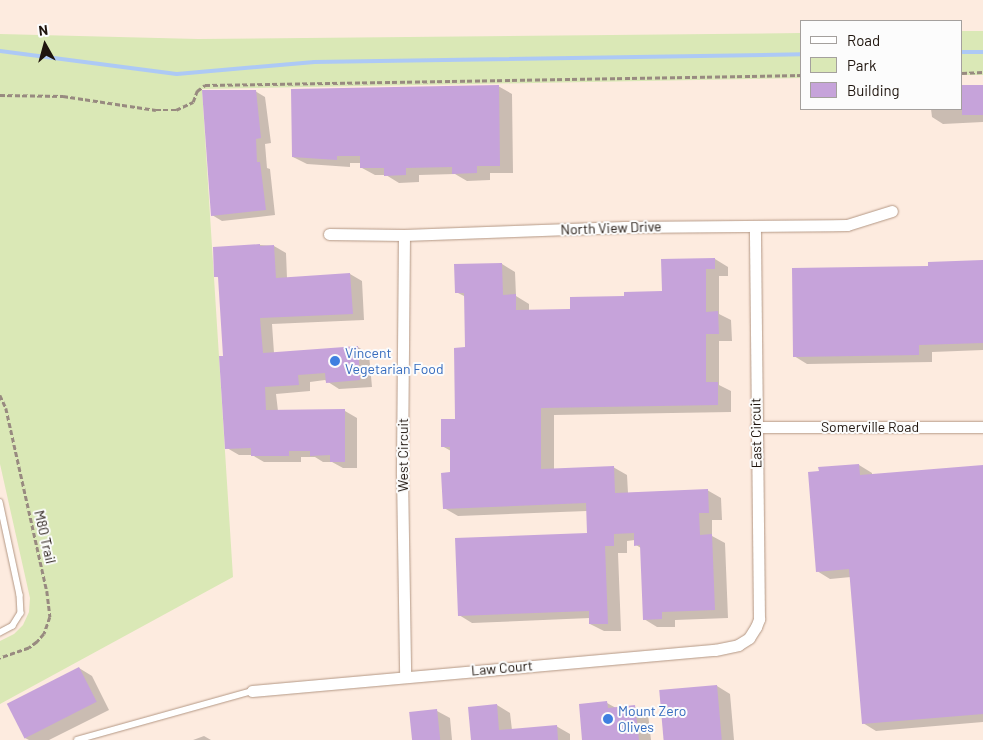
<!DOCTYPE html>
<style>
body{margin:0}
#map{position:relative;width:983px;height:740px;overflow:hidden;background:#fdebdf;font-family:Barlow,sans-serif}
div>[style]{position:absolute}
.green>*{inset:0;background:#dae8b6;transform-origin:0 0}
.shadow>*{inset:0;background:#0003}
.stream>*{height:4px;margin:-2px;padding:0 2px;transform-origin:2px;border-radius:2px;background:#adc9f5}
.building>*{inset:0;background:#c6a3da;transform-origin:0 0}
.path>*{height:2.5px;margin-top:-1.25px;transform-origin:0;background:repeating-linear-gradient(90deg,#988a80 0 5px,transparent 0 7.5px)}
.roads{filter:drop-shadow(0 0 1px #b49885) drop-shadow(0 0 1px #b49885)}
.lane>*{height:5.5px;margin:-2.75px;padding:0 2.75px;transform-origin:2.75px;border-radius:2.75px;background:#fff}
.street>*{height:11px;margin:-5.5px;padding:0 5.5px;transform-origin:5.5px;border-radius:5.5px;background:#fff}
.dots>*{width:14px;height:14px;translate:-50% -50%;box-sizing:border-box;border:2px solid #fcfcfc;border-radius:50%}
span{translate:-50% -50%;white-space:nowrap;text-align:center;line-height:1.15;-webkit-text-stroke:4px #fcfcfc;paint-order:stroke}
.street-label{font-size:14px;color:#1f150e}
.shop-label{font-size:14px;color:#366cbe}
.left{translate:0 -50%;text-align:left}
.legend{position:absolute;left:800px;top:20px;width:162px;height:90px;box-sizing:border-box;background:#fcfcfc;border:1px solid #a4a09d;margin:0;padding:6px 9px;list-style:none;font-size:15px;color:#1f150e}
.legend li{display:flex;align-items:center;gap:10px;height:25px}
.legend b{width:25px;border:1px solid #a4a09d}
.north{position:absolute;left:20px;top:20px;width:50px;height:50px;-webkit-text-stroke:4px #fcfcfc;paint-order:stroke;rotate:353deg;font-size:14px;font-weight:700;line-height:20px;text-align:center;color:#1f150e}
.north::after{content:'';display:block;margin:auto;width:18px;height:22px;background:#1f150e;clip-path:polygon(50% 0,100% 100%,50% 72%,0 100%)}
</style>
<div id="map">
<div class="green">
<div style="left:962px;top:31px;width:21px;height:44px"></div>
<div style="clip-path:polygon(802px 33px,802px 78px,202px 89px,233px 577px,0 704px,0 641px,14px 634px,23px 625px,29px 612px,30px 598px,0 464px,0 34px,198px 39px)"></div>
</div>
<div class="shadow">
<div style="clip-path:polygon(498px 86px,512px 94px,513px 173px,490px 173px,490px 180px,467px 181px,455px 174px,419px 175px,419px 182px,399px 183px,386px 175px,375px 175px,362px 168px,362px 163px,350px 163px,350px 167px,307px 164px,293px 157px)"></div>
<div style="clip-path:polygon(983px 86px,983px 122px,943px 124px,932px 117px,931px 109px,962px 109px,962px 87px)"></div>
<div style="clip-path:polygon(255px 91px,265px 97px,271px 143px,265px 144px,267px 168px,270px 169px,275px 215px,222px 221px,212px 215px)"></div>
<div style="clip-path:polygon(260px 245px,274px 246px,286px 253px,287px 278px,350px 274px,362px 281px,364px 320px,272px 324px,274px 353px,358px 347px,369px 354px,372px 387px,339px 389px,325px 380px,310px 382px,310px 391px,276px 394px,278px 411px,345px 411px,357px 418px,357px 468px,343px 468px,332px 462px,323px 462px,315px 457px,301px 457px,301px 462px,264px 462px,252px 455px,239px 455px,227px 448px,224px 357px,219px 278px,216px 276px)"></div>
<div style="clip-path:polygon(715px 259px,728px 267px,728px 276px,719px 276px,719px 314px,731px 320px,732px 341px,719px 341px,719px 385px,731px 391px,731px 412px,554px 415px,554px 470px,613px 467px,627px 475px,628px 493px,707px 490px,721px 498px,722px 520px,712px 520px,712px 536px,725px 543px,728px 618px,675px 620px,675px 627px,657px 627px,644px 619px,641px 548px,636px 545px,635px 540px,627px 541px,627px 553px,618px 553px,621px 631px,604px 631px,590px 624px,590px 618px,472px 623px,459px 615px,588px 534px,587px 511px,458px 516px,444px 508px,452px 473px,451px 451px,442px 446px,457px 420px,466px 348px,466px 297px,456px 292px,502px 264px,515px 272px,516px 296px,529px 304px,529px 311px,571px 310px,625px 297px,663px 292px)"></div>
<div style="clip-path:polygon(983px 261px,983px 350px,932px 352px,932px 362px,807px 364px,794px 356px,929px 267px)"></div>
<div style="clip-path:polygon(859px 465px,872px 473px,872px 475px,983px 466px,983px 722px,876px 731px,863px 723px,851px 577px,830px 579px,817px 571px)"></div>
<div style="clip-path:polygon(79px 668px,92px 676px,109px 710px,49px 740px,29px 740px,25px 738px)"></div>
<div style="clip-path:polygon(717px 686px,730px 694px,734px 740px,664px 740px)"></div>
<div style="clip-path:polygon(607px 703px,616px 708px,635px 707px,648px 714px,651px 740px,583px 740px)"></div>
<div style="clip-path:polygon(497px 705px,510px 713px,512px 730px,556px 726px,570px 734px,570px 740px,473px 740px)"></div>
<div style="clip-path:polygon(437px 711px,450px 718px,452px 740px,413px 740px)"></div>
<div style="clip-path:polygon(204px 736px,211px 740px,193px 740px)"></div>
</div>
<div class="stream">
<div style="left:0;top:51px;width:178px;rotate:7.4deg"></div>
<div style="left:177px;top:74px;width:138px;rotate:-5deg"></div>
<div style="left:314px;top:62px;width:488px;rotate:-0.9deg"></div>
<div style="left:962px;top:52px;width:21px"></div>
</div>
<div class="building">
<div style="clip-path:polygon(499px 85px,500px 166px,477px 166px,477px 173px,452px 174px,452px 167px,406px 168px,406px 175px,384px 176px,384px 168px,360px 168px,360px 156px,337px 156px,337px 160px,292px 157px,291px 89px)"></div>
<div style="left:983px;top:85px;width:30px;height:21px;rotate:90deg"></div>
<div style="clip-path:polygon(202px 90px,256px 90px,261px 138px,256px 139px,257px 162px,260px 162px,266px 210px,211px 216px)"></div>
<div style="clip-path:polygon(260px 244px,260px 246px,274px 245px,276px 278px,350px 273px,353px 314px,260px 318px,263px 353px,358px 346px,360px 380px,326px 383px,325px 373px,312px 374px,298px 375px,299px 385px,265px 387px,266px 410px,345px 409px,345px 462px,330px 462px,330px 455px,310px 456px,310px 451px,289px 451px,289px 456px,251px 456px,251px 448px,225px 449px,219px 356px,223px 356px,218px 277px,214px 277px,213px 247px)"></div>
<div style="clip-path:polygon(715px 258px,715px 269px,706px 269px,706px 312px,718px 311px,719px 334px,706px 334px,706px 382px,718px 382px,718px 405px,541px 408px,541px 469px,614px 466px,615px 493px,708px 489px,709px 513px,699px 513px,700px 535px,712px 534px,715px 610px,662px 612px,662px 619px,643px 620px,640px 545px,634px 546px,634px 533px,614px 534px,614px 546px,605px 546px,608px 624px,589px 624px,589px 611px,458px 616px,455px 538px,587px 533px,586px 503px,443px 509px,441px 473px,450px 472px,450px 447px,441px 447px,441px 419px,455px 419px,454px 348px,465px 347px,464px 293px,455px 293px,454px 264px,502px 263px,503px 295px,516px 294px,516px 310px,570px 309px,570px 297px,624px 296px,624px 292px,662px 291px,661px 259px)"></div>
<div style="clip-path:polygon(983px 260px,983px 343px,919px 345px,919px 355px,793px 357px,792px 268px,928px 266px,928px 262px)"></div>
<div style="clip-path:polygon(859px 464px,860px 475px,983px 465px,983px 714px,862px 724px,849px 569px,816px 572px,808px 472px,819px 471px,818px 467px)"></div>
<div style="left:79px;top:667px;width:39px;height:81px;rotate:63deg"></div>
<div style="left:717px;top:685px;width:55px;height:58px;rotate:85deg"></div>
<div style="clip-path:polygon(607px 701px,608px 708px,635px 705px,639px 740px,582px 740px,579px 704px)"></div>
<div style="clip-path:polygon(497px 704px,499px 730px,557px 725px,558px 740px,471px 740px,468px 707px)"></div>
<div style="left:437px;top:709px;width:31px;height:28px;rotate:84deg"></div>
</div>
<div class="path">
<div style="left:962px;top:73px;width:21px;rotate:-3deg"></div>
<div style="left:0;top:95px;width:63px;rotate:0.9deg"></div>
<div style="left:63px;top:96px;width:94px;rotate:8.6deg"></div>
<div style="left:156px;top:110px;width:20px"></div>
<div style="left:176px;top:110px;width:19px;rotate:-25deg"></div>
<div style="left:193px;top:102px;width:12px;rotate:-70deg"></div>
<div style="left:197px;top:91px;width:10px;rotate:-37deg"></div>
<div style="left:205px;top:85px;width:597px;rotate:-0.96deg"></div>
<div style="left:0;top:395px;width:14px;rotate:65deg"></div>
<div style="left:6px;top:408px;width:188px;rotate:77.4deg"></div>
<div style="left:47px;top:591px;width:26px;rotate:83deg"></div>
<div style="left:50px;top:617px;width:18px;rotate:109deg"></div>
<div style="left:44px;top:634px;width:11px;rotate:131deg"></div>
<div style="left:37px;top:642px;width:10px;rotate:143deg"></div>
<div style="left:29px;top:648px;width:31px;rotate:161deg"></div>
</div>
<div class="roads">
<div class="lane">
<div style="left:0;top:502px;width:95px;rotate:77.9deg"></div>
<div style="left:20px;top:595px;width:18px;rotate:87deg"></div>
<div style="left:21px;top:613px;width:15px;rotate:122deg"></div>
<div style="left:13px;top:626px;width:15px;rotate:152deg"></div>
<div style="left:77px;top:740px;width:182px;rotate:-15.6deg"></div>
</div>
<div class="street">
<div style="left:329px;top:234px;width:75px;rotate:0.8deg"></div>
<div style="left:404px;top:235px;width:220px;rotate:-2.1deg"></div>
<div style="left:624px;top:227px;width:223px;rotate:-0.5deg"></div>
<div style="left:847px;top:225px;width:47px;rotate:-17.3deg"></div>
<div style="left:404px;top:235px;width:239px;rotate:90.5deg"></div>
<div style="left:402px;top:474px;width:202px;rotate:89.1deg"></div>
<div style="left:756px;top:427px;width:227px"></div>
<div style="left:252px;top:691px;width:465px;rotate:-5.1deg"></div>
<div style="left:715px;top:650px;width:24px;rotate:-12deg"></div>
<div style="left:738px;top:645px;width:13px;rotate:-32deg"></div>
<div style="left:749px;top:638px;width:13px;rotate:-58deg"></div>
<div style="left:756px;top:627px;width:9px;rotate:-69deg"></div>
<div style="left:759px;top:619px;width:393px;rotate:-90.6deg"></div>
</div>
</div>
<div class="dots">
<div style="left:335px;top:361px;background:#3f7fe0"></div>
<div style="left:608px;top:719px;background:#3f7fe0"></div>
</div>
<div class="street-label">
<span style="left:611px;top:228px;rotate:-2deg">North View Drive</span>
<span style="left:870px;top:427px">Somerville Road</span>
<span style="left:756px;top:433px;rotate:-91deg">East Circuit</span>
<span style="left:403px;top:455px;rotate:-90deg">West Circuit</span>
<span style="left:45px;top:537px;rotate:77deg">M80 Trail</span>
<span style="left:502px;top:668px;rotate:-5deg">Law Court</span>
</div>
<div class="shop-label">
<span class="left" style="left:345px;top:361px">Vincent<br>Vegetarian Food</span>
<span class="left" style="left:618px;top:719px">Mount Zero<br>Olives</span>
</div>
<ul class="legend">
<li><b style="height:6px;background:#fff"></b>Road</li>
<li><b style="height:14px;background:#dae8b6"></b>Park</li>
<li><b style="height:14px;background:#c6a3da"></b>Building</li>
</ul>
<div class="north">N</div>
</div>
